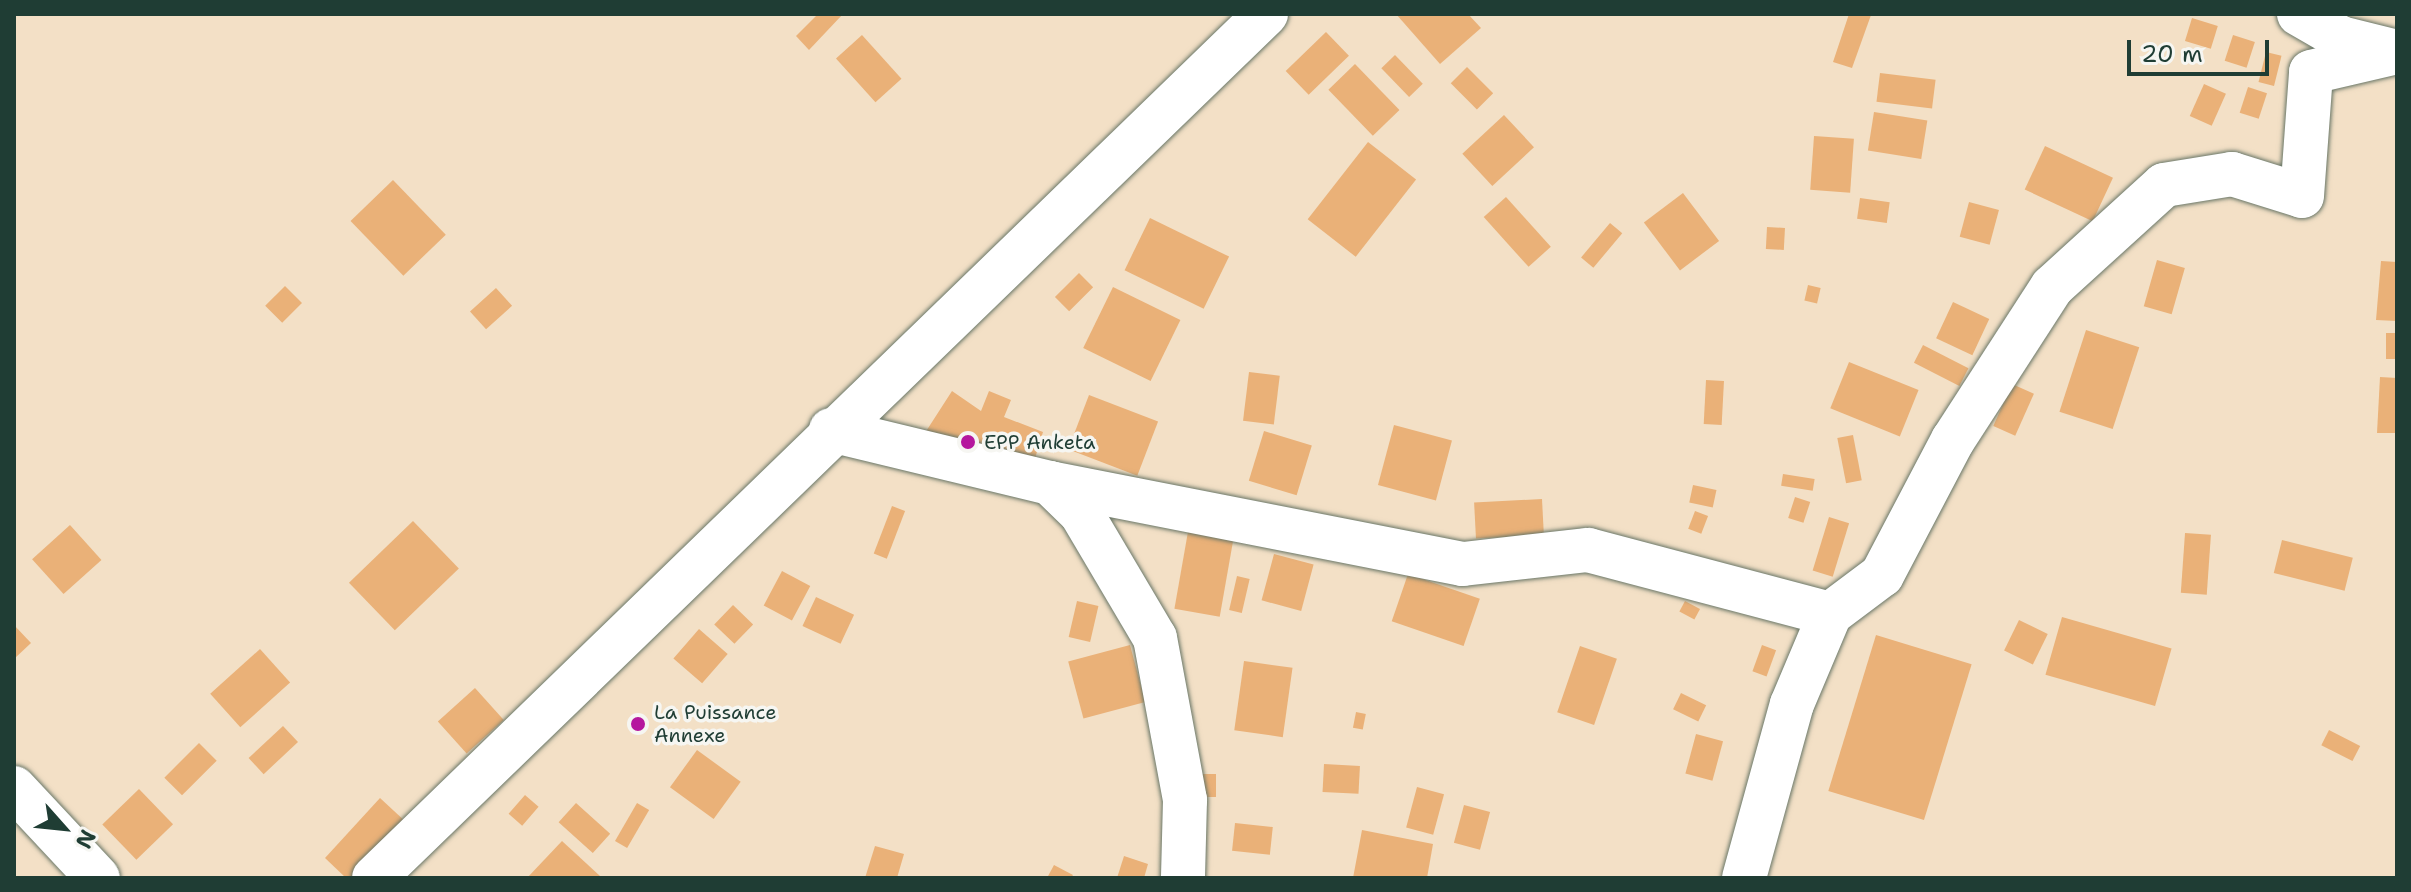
<!DOCTYPE html>
<style>
body{margin:0}
#map{position:relative;width:2411px;height:892px;overflow:hidden;background:#f3e0c6;font-family:"Shantell Sans",sans-serif}
div>[style]{position:absolute}
.building>*{inset:0;background:#eab178;transform-origin:0 0}
.roads{filter:drop-shadow(0 0 2px #697667) drop-shadow(0 0 2px #697667)}
.street>*{height:44px;margin:-22px;padding:0 22px;transform-origin:22px;border-radius:22px;background:#fff}
.secondary>*{height:44px;margin:-22px;padding:0 22px;transform-origin:22px;border-radius:22px;background:#fff}
.dots>*{width:22px;height:22px;translate:-50% -50%;box-sizing:border-box;border:4px solid #f6f6f2;border-radius:50%}
span{translate:-50% -50%;white-space:nowrap;text-align:center;line-height:1.15;-webkit-text-stroke:7px #f6f6f2;paint-order:stroke}
.poi-label{font-size:20px;color:#1f3d34}
.left{translate:0 -50%;text-align:left}
.frame{position:absolute;inset:0;border:16px solid #1f3d34;pointer-events:none}
.north{position:absolute;left:24px;top:788px;width:80px;height:80px;-webkit-text-stroke:6px #f6f6f2;paint-order:stroke;rotate:117deg;font-size:22px;font-weight:700;line-height:32px;text-align:center;color:#1f3d34}
.north::after{content:'';display:block;margin:auto;width:28px;height:36px;background:#1f3d34;clip-path:polygon(50% 0,100% 100%,50% 72%,0 100%)}
.scale{position:absolute;left:2127px;top:40px;width:142px;height:36px;box-sizing:border-box;border:4px solid #1f3d34;border-top:0;padding-left:10px;font-size:24px;line-height:28px;white-space:nowrap;color:#1f3d34;-webkit-text-stroke:6px #f6f6f2;paint-order:stroke}
</style>
<div id="map">
<div class="building">
<div style="clip-path:polygon(818px 14px,843px 14px,809px 50px,796px 36px)"></div>
<div style="clip-path:polygon(1396px 14px,1468px 14px,1481px 28px,1440px 64px)"></div>
<div style="clip-path:polygon(1849px 14px,1871px 15px,1852px 68px,1833px 62px)"></div>
<div style="left:2192px;top:18px;width:27px;height:24px;rotate:17deg"></div>
<div style="left:1326px;top:32px;width:33px;height:56px;rotate:46deg"></div>
<div style="left:862px;top:35px;width:59px;height:35px;rotate:48deg"></div>
<div style="left:2233px;top:35px;width:23px;height:27px;rotate:18deg"></div>
<div style="left:2266px;top:52px;width:16px;height:31px;rotate:14deg"></div>
<div style="left:1395px;top:55px;width:40px;height:19px;rotate:46deg"></div>
<div style="left:1355px;top:64px;width:64px;height:37px;rotate:46deg"></div>
<div style="left:1467px;top:67px;width:37px;height:23px;rotate:45deg"></div>
<div style="left:1880px;top:73px;width:56px;height:29px;rotate:7deg"></div>
<div style="left:2204px;top:84px;width:24px;height:35px;rotate:24deg"></div>
<div style="left:2248px;top:87px;width:20px;height:27px;rotate:18deg"></div>
<div style="left:1874px;top:112px;width:54px;height:39px;rotate:9deg"></div>
<div style="left:1504px;top:115px;width:44px;height:57px;rotate:47deg"></div>
<div style="left:1814px;top:136px;width:40px;height:54px;rotate:4deg"></div>
<div style="left:1368px;top:142px;width:61px;height:98px;rotate:38deg"></div>
<div style="left:2045px;top:146px;width:75px;height:48px;rotate:25deg"></div>
<div style="left:393px;top:180px;width:76px;height:59px;rotate:46deg"></div>
<div style="left:1683px;top:193px;width:60px;height:49px;rotate:53deg"></div>
<div style="left:1506px;top:197px;width:67px;height:30px;rotate:48deg"></div>
<div style="left:1860px;top:198px;width:30px;height:21px;rotate:8deg"></div>
<div style="left:1969px;top:202px;width:31px;height:36px;rotate:15deg"></div>
<div style="left:1150px;top:218px;width:88px;height:58px;rotate:26deg"></div>
<div style="left:1610px;top:223px;width:16px;height:45px;rotate:40deg"></div>
<div style="left:1767px;top:227px;width:18px;height:22px;rotate:3deg"></div>
<div style="left:2157px;top:260px;width:29px;height:48px;rotate:16deg"></div>
<div style="clip-path:polygon(2381px 261px,2397px 262px,2397px 321px,2376px 320px)"></div>
<div style="left:1079px;top:273px;width:20px;height:34px;rotate:45deg"></div>
<div style="left:1808px;top:285px;width:13px;height:16px;rotate:13deg"></div>
<div style="left:285px;top:286px;width:24px;height:28px;rotate:45deg"></div>
<div style="left:1113px;top:287px;width:75px;height:68px;rotate:26deg"></div>
<div style="left:496px;top:288px;width:24px;height:35px;rotate:48deg"></div>
<div style="left:1953px;top:302px;width:40px;height:40px;rotate:25deg"></div>
<div style="left:2086px;top:330px;width:56px;height:86px;rotate:18deg"></div>
<div style="left:2386px;top:333px;width:11px;height:26px"></div>
<div style="left:1923px;top:345px;width:51px;height:20px;rotate:27deg"></div>
<div style="left:1849px;top:362px;width:75px;height:50px;rotate:22deg"></div>
<div style="left:1249px;top:372px;width:31px;height:49px;rotate:7deg"></div>
<div style="clip-path:polygon(2380px 377px,2397px 378px,2397px 433px,2377px 433px)"></div>
<div style="left:1706px;top:380px;width:18px;height:44px;rotate:3deg"></div>
<div style="left:2012px;top:384px;width:24px;height:46px;rotate:24deg"></div>
<div style="clip-path:polygon(952px 391px,981px 411px,989px 391px,1011px 400px,1004px 417px,1043px 432px,1033px 465px,923px 436px)"></div>
<div style="left:1089px;top:395px;width:74px;height:58px;rotate:21deg"></div>
<div style="left:1394px;top:425px;width:60px;height:62px;rotate:15deg"></div>
<div style="left:1264px;top:431px;width:50px;height:52px;rotate:17deg"></div>
<div style="left:1853px;top:435px;width:46px;height:16px;rotate:79deg"></div>
<div style="left:1783px;top:474px;width:32px;height:12px;rotate:9deg"></div>
<div style="left:1693px;top:485px;width:24px;height:18px;rotate:12deg"></div>
<div style="left:1795px;top:497px;width:16px;height:22px;rotate:18deg"></div>
<div style="left:1542px;top:499px;width:36px;height:68px;rotate:87deg"></div>
<div style="left:892px;top:506px;width:14px;height:51px;rotate:21deg"></div>
<div style="left:1695px;top:511px;width:14px;height:19px;rotate:21deg"></div>
<div style="left:1829px;top:517px;width:21px;height:56px;rotate:17deg"></div>
<div style="left:413px;top:521px;width:66px;height:89px;rotate:46deg"></div>
<div style="left:70px;top:525px;width:47px;height:51px;rotate:48deg"></div>
<div style="left:1189px;top:526px;width:46px;height:84px;rotate:10deg"></div>
<div style="left:2185px;top:533px;width:26px;height:60px;rotate:4deg"></div>
<div style="left:2282px;top:540px;width:73px;height:34px;rotate:14deg"></div>
<div style="left:1274px;top:554px;width:41px;height:48px;rotate:15deg"></div>
<div style="left:782px;top:571px;width:32px;height:39px;rotate:28deg"></div>
<div style="left:1408px;top:574px;width:76px;height:50px;rotate:19deg"></div>
<div style="left:1237px;top:576px;width:13px;height:35px;rotate:13deg"></div>
<div style="left:816px;top:597px;width:42px;height:32px;rotate:25deg"></div>
<div style="left:1077px;top:601px;width:22px;height:37px;rotate:13deg"></div>
<div style="left:1685px;top:601px;width:17px;height:12px;rotate:28deg"></div>
<div style="left:733px;top:605px;width:28px;height:27px;rotate:44deg"></div>
<div style="left:2062px;top:617px;width:114px;height:60px;rotate:16deg"></div>
<div style="left:2019px;top:620px;width:32px;height:34px;rotate:26deg"></div>
<div style="clip-path:polygon(14px 625px,31px 643px,14px 659px)"></div>
<div style="left:699px;top:629px;width:38px;height:39px;rotate:41deg"></div>
<div style="left:1876px;top:635px;width:100px;height:163px;rotate:17deg"></div>
<div style="left:1130px;top:645px;width:59px;height:64px;rotate:75deg"></div>
<div style="left:1762px;top:645px;width:15px;height:28px;rotate:20deg"></div>
<div style="left:1580px;top:646px;width:39px;height:70px;rotate:19deg"></div>
<div style="left:260px;top:649px;width:45px;height:67px;rotate:48deg"></div>
<div style="left:1244px;top:661px;width:49px;height:70px;rotate:8deg"></div>
<div style="left:475px;top:688px;width:43px;height:50px;rotate:48deg"></div>
<div style="left:1681px;top:693px;width:28px;height:18px;rotate:26deg"></div>
<div style="left:1356px;top:712px;width:10px;height:16px;rotate:11deg"></div>
<div style="left:283px;top:726px;width:22px;height:47px;rotate:47deg"></div>
<div style="left:2329px;top:730px;width:35px;height:17px;rotate:27deg"></div>
<div style="left:1696px;top:734px;width:28px;height:41px;rotate:15deg"></div>
<div style="left:199px;top:743px;width:25px;height:49px;rotate:45deg"></div>
<div style="left:697px;top:750px;width:54px;height:46px;rotate:36deg"></div>
<div style="left:1324px;top:764px;width:36px;height:28px;rotate:3deg"></div>
<div style="left:1200px;top:774px;width:16px;height:23px"></div>
<div style="left:1417px;top:787px;width:28px;height:42px;rotate:15deg"></div>
<div style="left:139px;top:789px;width:49px;height:51px;rotate:46deg"></div>
<div style="left:525px;top:795px;width:18px;height:25px;rotate:41deg"></div>
<div style="clip-path:polygon(380px 798px,407px 823px,357px 878px,346px 878px,325px 858px)"></div>
<div style="left:576px;top:803px;width:46px;height:26px;rotate:42deg"></div>
<div style="left:637px;top:803px;width:14px;height:44px;rotate:30deg"></div>
<div style="left:1464px;top:805px;width:27px;height:39px;rotate:15deg"></div>
<div style="left:1235px;top:823px;width:38px;height:28px;rotate:6deg"></div>
<div style="clip-path:polygon(1362px 830px,1433px 844px,1427px 878px,1353px 878px)"></div>
<div style="clip-path:polygon(562px 841px,600px 876px,598px 878px,527px 878px)"></div>
<div style="clip-path:polygon(875px 846px,904px 854px,897px 878px,865px 878px)"></div>
<div style="clip-path:polygon(1124px 856px,1148px 864px,1144px 878px,1117px 878px)"></div>
<div style="clip-path:polygon(1054px 865px,1073px 875px,1071px 878px,1047px 878px)"></div>
</div>
<div class="roads">
<div class="street">
<div style="left:2299px;top:14px;width:48px;rotate:29.7deg"></div>
<div style="left:2341px;top:38px;width:54px;rotate:14deg"></div>
<div style="left:831px;top:430px;width:225px;rotate:13.6deg"></div>
<div style="left:1050px;top:483px;width:421px;rotate:11.1deg"></div>
<div style="left:1463px;top:564px;width:126px;rotate:-6.4deg"></div>
<div style="left:1588px;top:550px;width:250px;rotate:14.8deg"></div>
<div style="left:1050px;top:483px;width:43px;rotate:44.1deg"></div>
<div style="left:1081px;top:513px;width:145px;rotate:59.4deg"></div>
<div style="left:1155px;top:638px;width:165px;rotate:79.5deg"></div>
<div style="left:1185px;top:800px;width:78px;rotate:91.5deg"></div>
<div style="left:14px;top:788px;width:123px;rotate:47deg"></div>
<div style="left:1744px;top:878px;width:180px;rotate:-74.6deg"></div>
<div style="left:1792px;top:704px;width:98px;rotate:-67.1deg"></div>
<div style="left:1830px;top:614px;width:65px;rotate:-36.9deg"></div>
<div style="left:1882px;top:575px;width:153px;rotate:-62.3deg"></div>
<div style="left:1953px;top:440px;width:182px;rotate:-57.1deg"></div>
<div style="left:2052px;top:287px;width:151px;rotate:-42.3deg"></div>
<div style="left:2164px;top:185px;width:69px;rotate:-9.2deg"></div>
<div style="left:2232px;top:174px;width:73px;rotate:17.4deg"></div>
<div style="left:2302px;top:196px;width:124px;rotate:-85.8deg"></div>
<div style="left:2311px;top:72px;width:88px;rotate:-13.1deg"></div>
</div>
<div class="secondary">
<div style="left:374px;top:878px;width:1242px;rotate:-44.09deg"></div>
</div>
</div>
<div class="dots">
<div style="left:968px;top:442px;background:#b5179e"></div>
<div style="left:638px;top:724px;background:#b5179e"></div>
</div>
<div class="poi-label">
<span class="left" style="left:984px;top:442px">EPP Anketa</span>
<span class="left" style="left:654px;top:724px">La Puissance<br>Annexe</span>
</div>
<div class="frame"></div>
<div class="north">N</div>
<div class="scale">20 m</div>
</div>
